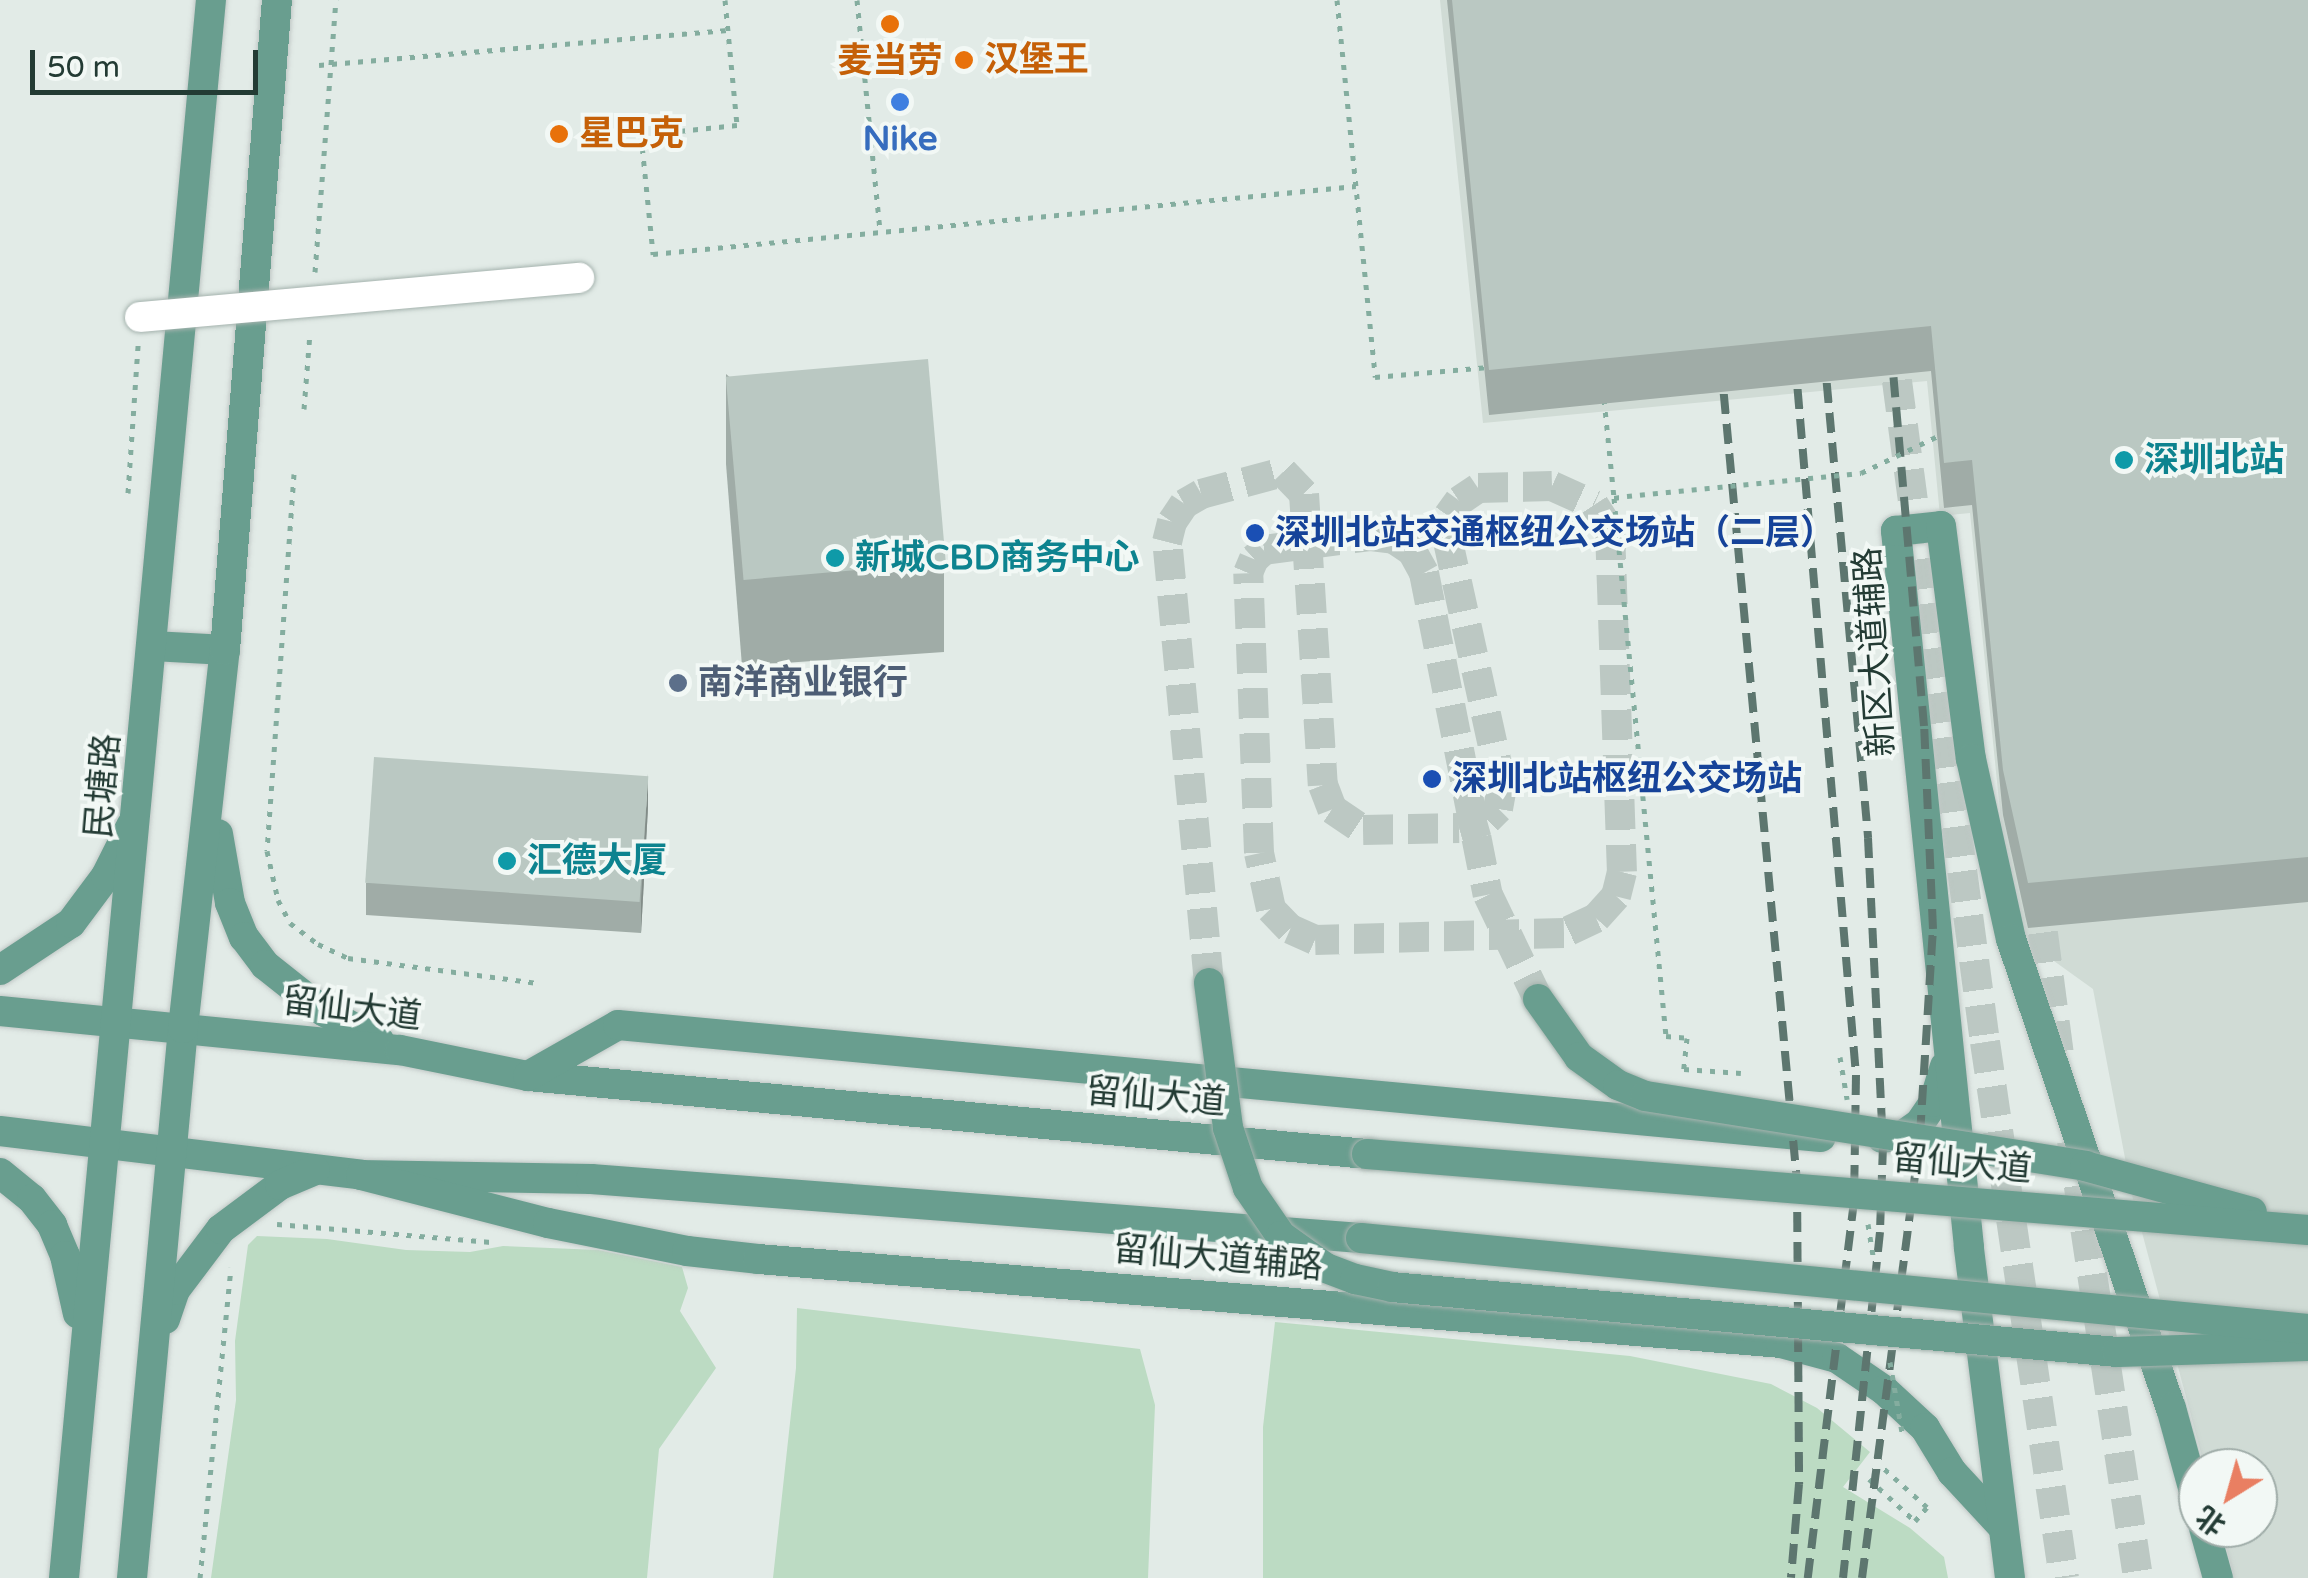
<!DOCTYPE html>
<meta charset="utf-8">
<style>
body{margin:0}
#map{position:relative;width:2308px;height:1578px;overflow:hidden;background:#e2ebe7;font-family:"Varela Round","Noto Sans SC",sans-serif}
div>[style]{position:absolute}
.built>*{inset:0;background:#d0dbd5}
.green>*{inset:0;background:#bcdbc3}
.minor-tunnel>*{height:30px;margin-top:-15px;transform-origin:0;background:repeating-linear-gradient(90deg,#bcc8c3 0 30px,transparent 0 45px)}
.major-tunnel>*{height:30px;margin-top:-15px;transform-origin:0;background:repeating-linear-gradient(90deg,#bcc8c3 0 30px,transparent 0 45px)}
.path>*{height:5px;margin-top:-2.5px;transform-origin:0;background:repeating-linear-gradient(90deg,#84ad9f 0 5px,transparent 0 13px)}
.roads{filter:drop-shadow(0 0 2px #c1c8c6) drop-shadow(0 0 2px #c1c8c6)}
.major>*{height:30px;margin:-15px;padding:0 15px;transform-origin:15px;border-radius:15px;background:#699e8f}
.rail>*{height:8px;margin-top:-4px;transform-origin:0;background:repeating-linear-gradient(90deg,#5d766f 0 20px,transparent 0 30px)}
.path-bridge>*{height:5px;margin-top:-2.5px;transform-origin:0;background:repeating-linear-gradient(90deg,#84ad9f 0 5px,transparent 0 13px)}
.bridges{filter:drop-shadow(0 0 2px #a5b3ae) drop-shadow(0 0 2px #a5b3ae)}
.minor-bridge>*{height:30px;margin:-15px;padding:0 15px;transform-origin:15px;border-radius:15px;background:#fff}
.major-bridge>*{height:30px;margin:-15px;padding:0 15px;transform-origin:15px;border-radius:15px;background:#699e8f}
.wall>*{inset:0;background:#a0aca7}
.shaded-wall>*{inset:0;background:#828c88}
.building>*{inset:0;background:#bac8c2;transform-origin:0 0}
.dots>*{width:28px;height:28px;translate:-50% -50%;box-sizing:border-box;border:5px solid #f2f8f5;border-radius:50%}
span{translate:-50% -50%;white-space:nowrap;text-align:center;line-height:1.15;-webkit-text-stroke:8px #f2f8f5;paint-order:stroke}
.food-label{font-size:35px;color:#c56008;font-weight:700}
.left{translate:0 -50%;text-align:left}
.shop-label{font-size:35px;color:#366cbe;font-weight:700}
.culture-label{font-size:35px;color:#0d838f;font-weight:700}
.transit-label{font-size:35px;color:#164399;font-weight:700}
.street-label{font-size:35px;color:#233b34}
.service-label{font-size:35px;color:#4e5e75;font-weight:700}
.north{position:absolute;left:2178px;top:1448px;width:100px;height:100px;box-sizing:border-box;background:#f2f8f5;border:2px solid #9faca8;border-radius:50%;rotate:217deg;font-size:28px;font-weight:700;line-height:40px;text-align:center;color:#233b34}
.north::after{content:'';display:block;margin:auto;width:35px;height:45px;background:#e97f62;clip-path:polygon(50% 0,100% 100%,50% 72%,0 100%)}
.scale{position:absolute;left:30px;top:50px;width:228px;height:45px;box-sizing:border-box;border:5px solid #233b34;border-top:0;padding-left:12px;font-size:30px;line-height:35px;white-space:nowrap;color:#233b34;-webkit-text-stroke:8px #f2f8f5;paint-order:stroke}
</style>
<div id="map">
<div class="built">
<div style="clip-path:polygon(1440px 0,2308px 0,2308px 1578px,2234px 1578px,2221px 1528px,2258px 1528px,2258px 1468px,2205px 1468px,2132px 1195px,2093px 989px,2012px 931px,1970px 513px,1940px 516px,1927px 381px,1483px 423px)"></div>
</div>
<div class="green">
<div style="clip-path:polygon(257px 1236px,327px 1239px,406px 1250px,470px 1252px,503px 1246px,598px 1250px,682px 1267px,688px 1288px,680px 1311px,716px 1368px,659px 1449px,647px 1578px,211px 1578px,236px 1400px,235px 1341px,248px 1245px)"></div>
<div style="clip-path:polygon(797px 1308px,1140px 1349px,1155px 1405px,1148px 1578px,773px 1578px,796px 1368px)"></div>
<div style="clip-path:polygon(1275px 1322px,1630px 1356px,1771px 1384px,1817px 1408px,1870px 1452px,1843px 1487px,1910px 1528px,1944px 1557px,1948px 1578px,1263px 1578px,1263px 1427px)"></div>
</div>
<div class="minor-tunnel">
<div style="left:1209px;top:983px;width:443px;rotate:-95.4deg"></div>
<div style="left:1167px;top:542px;width:21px;rotate:-76deg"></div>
<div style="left:1172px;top:522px;width:22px;rotate:-56deg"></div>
<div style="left:1184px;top:504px;width:20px;rotate:-30deg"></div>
<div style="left:1201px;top:494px;width:85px;rotate:-15deg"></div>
<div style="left:1283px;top:472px;width:30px;rotate:46deg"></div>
<div style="left:1304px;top:494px;width:292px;rotate:86.3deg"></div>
<div style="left:1323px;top:785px;width:26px;rotate:69deg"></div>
<div style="left:1332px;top:809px;width:37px;rotate:34deg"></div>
<div style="left:1363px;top:830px;width:96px;rotate:-1.2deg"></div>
<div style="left:1459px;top:828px;width:29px;rotate:-16deg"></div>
<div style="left:1487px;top:820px;width:16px;rotate:-45deg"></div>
<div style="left:1498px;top:809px;width:22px;rotate:-80deg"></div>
<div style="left:1502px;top:787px;width:252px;rotate:-102.4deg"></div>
<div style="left:1448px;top:541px;width:25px;rotate:-90deg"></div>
<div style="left:1448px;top:516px;width:19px;rotate:-54deg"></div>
<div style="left:1459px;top:501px;width:23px;rotate:-34deg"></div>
<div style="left:1478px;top:488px;width:74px;rotate:-1.5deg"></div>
<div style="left:1552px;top:486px;width:46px;rotate:24.3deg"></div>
<div style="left:1594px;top:505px;width:30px;rotate:57deg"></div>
<div style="left:1610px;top:530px;width:342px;rotate:88deg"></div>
<div style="left:1622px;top:872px;width:25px;rotate:104deg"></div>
<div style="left:1616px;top:896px;width:30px;rotate:132deg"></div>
<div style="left:1596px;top:918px;width:35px;rotate:155deg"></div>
<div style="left:1564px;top:933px;width:249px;rotate:178.4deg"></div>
<div style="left:1315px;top:940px;width:27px;rotate:-156deg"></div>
<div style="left:1290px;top:929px;width:28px;rotate:-134deg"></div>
<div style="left:1271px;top:909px;width:57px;rotate:-102.1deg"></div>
<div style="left:1259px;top:853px;width:280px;rotate:-92.2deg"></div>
<div style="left:1248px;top:573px;width:15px;rotate:-67deg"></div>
<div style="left:1254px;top:559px;width:13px;rotate:-42deg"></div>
<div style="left:1264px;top:550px;width:108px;rotate:-7.5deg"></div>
<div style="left:1371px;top:536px;width:23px;rotate:7deg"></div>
<div style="left:1394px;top:539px;width:22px;rotate:34deg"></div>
<div style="left:1412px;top:551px;width:25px;rotate:61deg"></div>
<div style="left:1424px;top:573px;width:328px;rotate:78.8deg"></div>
<div style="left:1488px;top:895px;width:115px;rotate:64.3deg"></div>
</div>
<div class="major-tunnel">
<div style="left:1891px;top:336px;width:712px;rotate:82.42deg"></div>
<div style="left:1985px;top:1042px;width:542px;rotate:81.62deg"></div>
<div style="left:2037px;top:888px;width:169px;rotate:82.5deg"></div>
<div style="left:2072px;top:1141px;width:442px;rotate:81.4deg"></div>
</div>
<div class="path">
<div style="left:725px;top:0;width:126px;rotate:84.5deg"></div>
<div style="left:737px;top:125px;width:97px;rotate:174.1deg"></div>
<div style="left:641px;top:135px;width:120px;rotate:84.2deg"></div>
<div style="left:653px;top:254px;width:706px;rotate:-5.52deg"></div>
<div style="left:857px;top:0;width:233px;rotate:84.3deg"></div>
<div style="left:1337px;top:0;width:379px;rotate:84.2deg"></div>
<div style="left:1375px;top:377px;width:114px;rotate:-5deg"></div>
<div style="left:319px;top:65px;width:410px;rotate:-4.9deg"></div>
<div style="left:315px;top:272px;width:273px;rotate:-85.6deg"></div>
<div style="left:1604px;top:399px;width:100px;rotate:84.2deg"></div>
<div style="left:1614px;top:498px;width:13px;rotate:-9deg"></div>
<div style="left:304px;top:409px;width:77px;rotate:-85.5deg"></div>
<div style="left:294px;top:474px;width:378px;rotate:94.1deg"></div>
<div style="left:267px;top:851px;width:50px;rotate:77.3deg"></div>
<div style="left:278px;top:900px;width:26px;rotate:62deg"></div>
<div style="left:290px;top:923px;width:35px;rotate:37deg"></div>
<div style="left:318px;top:944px;width:33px;rotate:25deg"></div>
<div style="left:348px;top:958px;width:191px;rotate:7.5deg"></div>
<div style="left:128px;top:493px;width:148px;rotate:-86.1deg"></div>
<div style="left:1614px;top:498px;width:541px;rotate:84.48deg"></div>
<div style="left:1666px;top:1036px;width:21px;rotate:5deg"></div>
<div style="left:1687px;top:1038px;width:31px;rotate:96deg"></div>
<div style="left:1684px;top:1069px;width:57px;rotate:4deg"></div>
<div style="left:277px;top:1224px;width:215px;rotate:4.8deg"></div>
<div style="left:1869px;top:1479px;width:62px;rotate:42.4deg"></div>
<div style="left:1915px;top:1521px;width:18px;rotate:-49deg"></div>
<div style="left:1927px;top:1507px;width:63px;rotate:-138.2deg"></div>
<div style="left:200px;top:1578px;width:312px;rotate:-84.3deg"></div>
</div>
<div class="roads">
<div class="major">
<div style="left:154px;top:646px;width:71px;rotate:3.2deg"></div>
<div style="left:218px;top:834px;width:70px;rotate:80.1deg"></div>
<div style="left:230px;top:903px;width:37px;rotate:68deg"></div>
<div style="left:244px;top:937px;width:35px;rotate:53deg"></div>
<div style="left:265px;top:965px;width:74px;rotate:38.4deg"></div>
<div style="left:323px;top:1011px;width:64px;rotate:28.2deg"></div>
<div style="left:0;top:970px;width:85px;rotate:-33.5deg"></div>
<div style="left:71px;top:923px;width:59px;rotate:-53.3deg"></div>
<div style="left:106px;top:876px;width:56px;rotate:-63.4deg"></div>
<div style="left:0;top:1011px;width:402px;rotate:5.6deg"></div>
<div style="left:400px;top:1050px;width:131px;rotate:11.5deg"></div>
<div style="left:528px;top:1076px;width:843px;rotate:5.31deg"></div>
<div style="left:528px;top:1076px;width:103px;rotate:-29.5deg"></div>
<div style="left:618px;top:1025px;width:1208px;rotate:5.32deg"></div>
<div style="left:0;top:1131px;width:364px;rotate:6.9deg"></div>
<div style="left:361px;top:1175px;width:230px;rotate:1deg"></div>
<div style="left:591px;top:1179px;width:772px;rotate:4.38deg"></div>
<div style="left:1882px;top:1138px;width:21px;rotate:-8deg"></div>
<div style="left:1903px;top:1135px;width:21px;rotate:-35deg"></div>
<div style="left:1920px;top:1123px;width:25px;rotate:-56deg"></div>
<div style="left:1934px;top:1102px;width:37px;rotate:-73deg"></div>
<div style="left:0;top:1173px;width:41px;rotate:39.1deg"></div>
<div style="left:32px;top:1199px;width:33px;rotate:52deg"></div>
<div style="left:52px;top:1225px;width:34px;rotate:67deg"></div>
<div style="left:65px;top:1256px;width:59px;rotate:77.4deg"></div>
<div style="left:361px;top:1175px;width:193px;rotate:14.4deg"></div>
<div style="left:548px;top:1223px;width:142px;rotate:11.4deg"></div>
<div style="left:687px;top:1251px;width:71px;rotate:6.4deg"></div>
<div style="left:758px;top:1259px;width:1026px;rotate:4.69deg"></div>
<div style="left:1781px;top:1343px;width:58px;rotate:15deg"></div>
<div style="left:1837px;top:1358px;width:57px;rotate:34.2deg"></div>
<div style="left:1884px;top:1390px;width:56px;rotate:42.8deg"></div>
<div style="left:1925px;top:1428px;width:52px;rotate:58.5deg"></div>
<div style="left:1952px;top:1472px;width:75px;rotate:47.2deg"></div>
<div style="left:165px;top:1319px;width:31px;rotate:-71deg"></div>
<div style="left:175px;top:1290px;width:76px;rotate:-53deg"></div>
<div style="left:221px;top:1229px;width:74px;rotate:-36.7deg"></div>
<div style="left:280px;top:1185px;width:38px;rotate:-23deg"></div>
<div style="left:2204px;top:1528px;width:52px;rotate:74.4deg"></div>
<div style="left:64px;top:1578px;width:1585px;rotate:-84.68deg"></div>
<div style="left:132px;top:1578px;width:552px;rotate:-84.7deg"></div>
<div style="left:183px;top:1028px;width:380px;rotate:-83.7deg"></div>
<div style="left:225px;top:650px;width:652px;rotate:-85.43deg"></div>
<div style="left:2010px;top:1578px;width:334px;rotate:-97.1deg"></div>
<div style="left:1969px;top:1247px;width:720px;rotate:-95.82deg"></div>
<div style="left:1896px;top:531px;width:45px;rotate:-6.3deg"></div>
<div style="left:1941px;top:526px;width:235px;rotate:82.7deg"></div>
<div style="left:1971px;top:759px;width:184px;rotate:77.5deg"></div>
<div style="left:2011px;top:939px;width:496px;rotate:71.2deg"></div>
<div style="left:2171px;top:1408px;width:102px;rotate:74.6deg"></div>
</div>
</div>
<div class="rail">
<div style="left:1824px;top:353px;width:487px;rotate:84.8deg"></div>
<div style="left:1868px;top:838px;width:307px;rotate:87.2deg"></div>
<div style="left:1883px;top:1145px;width:87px;rotate:92deg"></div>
<div style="left:1880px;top:1232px;width:348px;rotate:96.1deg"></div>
<div style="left:1795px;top:359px;width:719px;rotate:85.13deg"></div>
<div style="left:1856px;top:1075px;width:126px;rotate:90.9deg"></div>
<div style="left:1854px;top:1201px;width:380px;rotate:97deg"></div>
<div style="left:1721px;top:364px;width:822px;rotate:84.69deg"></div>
<div style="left:1797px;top:1182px;width:302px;rotate:89.6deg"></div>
<div style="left:1799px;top:1484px;width:94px;rotate:94.9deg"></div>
<div style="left:1862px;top:1578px;width:447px;rotate:-82.5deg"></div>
<div style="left:1920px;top:1135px;width:206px;rotate:-86.4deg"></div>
<div style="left:1933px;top:929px;width:203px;rotate:-92.5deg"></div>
<div style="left:1924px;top:726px;width:378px;rotate:-95deg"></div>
</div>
<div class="path-bridge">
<div style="left:1627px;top:496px;width:235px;rotate:-5.6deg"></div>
<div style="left:1861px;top:473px;width:90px;rotate:-25.7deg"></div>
<div style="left:1840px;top:1057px;width:43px;rotate:80.5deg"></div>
<div style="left:1868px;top:1224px;width:33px;rotate:81deg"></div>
<div style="left:1890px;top:1362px;width:77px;rotate:80.3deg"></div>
</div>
<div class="bridges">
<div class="minor-bridge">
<div style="left:140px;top:317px;width:441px;rotate:-5.1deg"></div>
</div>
<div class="major-bridge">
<div style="left:1209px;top:983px;width:146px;rotate:82.5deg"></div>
<div style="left:1228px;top:1128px;width:63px;rotate:71.6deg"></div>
<div style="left:1248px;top:1188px;width:58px;rotate:55.5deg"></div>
<div style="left:1281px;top:1236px;width:55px;rotate:35.4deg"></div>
<div style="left:1326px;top:1268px;width:31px;rotate:21deg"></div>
<div style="left:1355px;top:1279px;width:38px;rotate:12deg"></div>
<div style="left:1392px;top:1287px;width:728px;rotate:5.12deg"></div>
<div style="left:2117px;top:1352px;width:191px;rotate:-1.8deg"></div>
<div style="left:1538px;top:999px;width:71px;rotate:54.7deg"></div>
<div style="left:1579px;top:1057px;width:48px;rotate:35.7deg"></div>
<div style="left:1618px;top:1085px;width:29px;rotate:22deg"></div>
<div style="left:1645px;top:1096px;width:446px;rotate:9deg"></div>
<div style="left:2085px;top:1166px;width:173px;rotate:15.4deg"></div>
<div style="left:1367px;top:1154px;width:944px;rotate:4.62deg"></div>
<div style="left:1361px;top:1238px;width:951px;rotate:5.49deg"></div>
</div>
</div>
<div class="wall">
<div style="clip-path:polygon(1447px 0,2308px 0,2308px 902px,2028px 928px,2003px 815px,1972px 505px,1944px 508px,1931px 371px,1489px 415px)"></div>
<div style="clip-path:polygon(726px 374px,944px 562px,944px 652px,742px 666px,726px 464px)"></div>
<div style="clip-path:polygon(648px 807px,641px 933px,366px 915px,366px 883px)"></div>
</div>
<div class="shaded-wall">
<div style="clip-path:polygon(648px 774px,648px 807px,641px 933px,641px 901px)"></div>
</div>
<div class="building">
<div style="clip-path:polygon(1452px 0,2308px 0,2308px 857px,2028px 883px,2003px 770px,1972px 460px,1944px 463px,1931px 326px,1489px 370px)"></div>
<div style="left:928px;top:359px;width:204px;height:203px;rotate:85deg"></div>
<div style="left:374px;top:757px;width:275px;height:126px;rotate:4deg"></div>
</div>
<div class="dots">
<div style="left:890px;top:24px;background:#e8710a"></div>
<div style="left:964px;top:60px;background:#e8710a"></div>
<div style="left:900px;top:102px;background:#3f7fe0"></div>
<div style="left:559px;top:134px;background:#e8710a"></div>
<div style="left:2124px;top:460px;background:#0f9aa8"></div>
<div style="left:1255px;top:533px;background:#1a4fb4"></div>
<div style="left:835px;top:558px;background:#0f9aa8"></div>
<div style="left:678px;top:683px;background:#5c6f8a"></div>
<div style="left:1432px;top:779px;background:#1a4fb4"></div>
<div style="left:507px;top:861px;background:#0f9aa8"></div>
</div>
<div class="food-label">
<span class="left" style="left:984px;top:60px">汉堡王</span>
<span style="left:890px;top:61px">麦当劳</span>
<span class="left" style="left:579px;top:134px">星巴克</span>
</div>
<div class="shop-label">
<span style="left:900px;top:139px">Nike</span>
</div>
<div class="culture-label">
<span class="left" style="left:2144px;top:460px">深圳北站</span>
<span class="left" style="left:855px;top:558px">新城CBD商务中心</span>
<span class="left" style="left:527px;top:861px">汇德大厦</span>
</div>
<div class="transit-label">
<span class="left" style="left:1275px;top:533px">深圳北站交通枢纽公交场站（二层）</span>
<span class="left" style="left:1452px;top:779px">深圳北站枢纽公交场站</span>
</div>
<div class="street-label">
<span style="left:1875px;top:652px;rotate:-94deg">新区大道辅路</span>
<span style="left:103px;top:786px;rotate:-85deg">民塘路</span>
<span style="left:352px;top:1009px;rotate:7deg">留仙大道</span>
<span style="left:1156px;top:1097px;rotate:5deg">留仙大道</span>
<span style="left:1962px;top:1164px;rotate:5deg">留仙大道</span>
<span style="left:1218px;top:1258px;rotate:5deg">留仙大道辅路</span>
</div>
<div class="service-label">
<span class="left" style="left:698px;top:683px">南洋商业银行</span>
</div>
<div class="north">北</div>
<div class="scale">50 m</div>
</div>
